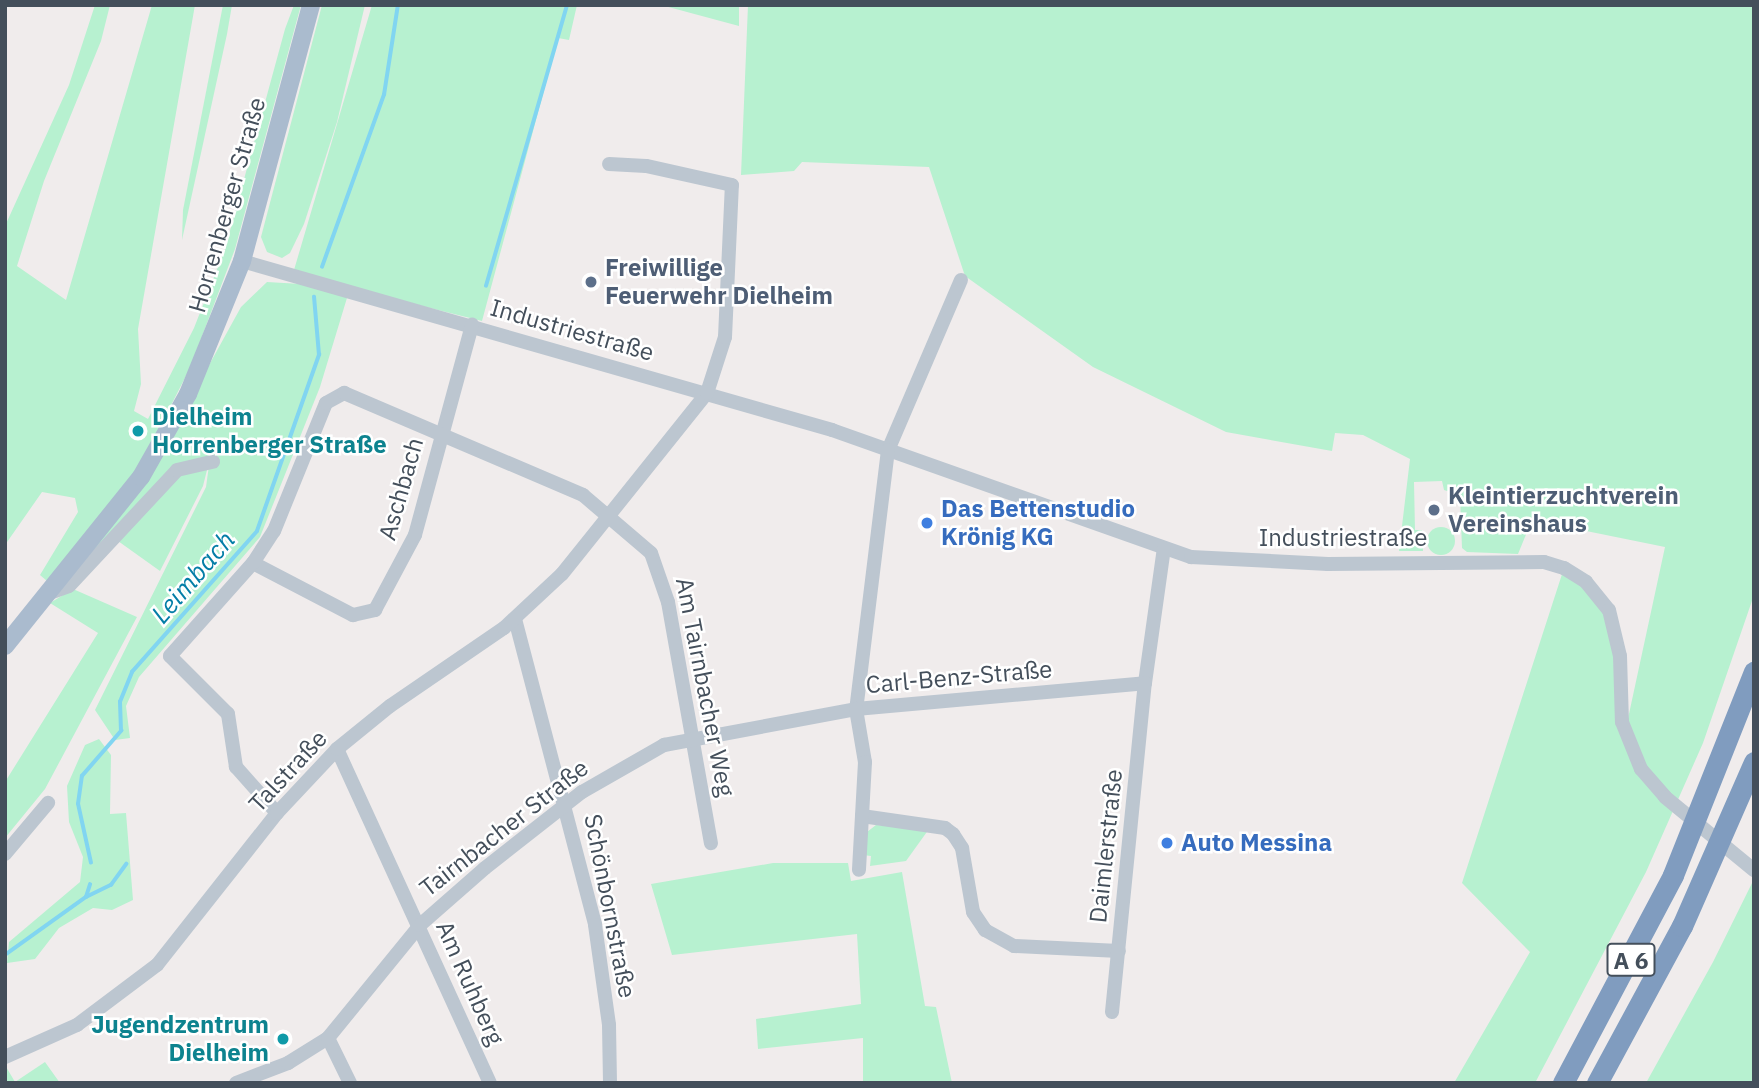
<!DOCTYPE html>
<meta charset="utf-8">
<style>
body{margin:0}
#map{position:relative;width:1759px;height:1088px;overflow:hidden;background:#f0ecec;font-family:"IBM Plex Sans",sans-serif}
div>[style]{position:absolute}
.green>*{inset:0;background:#b7f1d0}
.round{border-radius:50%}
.stream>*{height:3.5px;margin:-1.75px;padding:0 1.75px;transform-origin:1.75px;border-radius:1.75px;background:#81d5f1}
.minor>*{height:14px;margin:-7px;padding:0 7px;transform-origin:7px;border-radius:7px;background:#bcc6d0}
.major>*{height:18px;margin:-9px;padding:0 9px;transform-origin:9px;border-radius:9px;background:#aabbce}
.highway>*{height:21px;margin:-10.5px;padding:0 10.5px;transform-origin:10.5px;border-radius:10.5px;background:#809cbf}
.dots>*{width:19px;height:19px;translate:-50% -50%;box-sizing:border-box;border:4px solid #fff;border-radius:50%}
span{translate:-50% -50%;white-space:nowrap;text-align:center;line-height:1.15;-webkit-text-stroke:5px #fff;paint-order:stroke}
.shield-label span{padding:2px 5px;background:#fff;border:2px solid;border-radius:5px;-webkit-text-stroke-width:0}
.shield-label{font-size:23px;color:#444f5b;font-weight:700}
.street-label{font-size:24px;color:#444f5b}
.service-label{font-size:24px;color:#4e5e75;font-weight:700}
.left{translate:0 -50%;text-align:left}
.culture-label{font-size:24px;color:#0d838f;font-weight:700}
.right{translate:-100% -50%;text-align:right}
.shop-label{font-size:24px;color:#366cbe;font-weight:700}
.water-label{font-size:26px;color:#047ea7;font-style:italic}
.frame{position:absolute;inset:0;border:7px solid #444f5b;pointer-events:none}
</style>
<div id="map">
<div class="green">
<div style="clip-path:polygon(95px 5px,110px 5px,101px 41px,44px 181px,17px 266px,66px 300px,152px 5px,195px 5px,138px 329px,141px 384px,134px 411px,148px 419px,194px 328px,225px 249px,285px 29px,294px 5px,301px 5px,235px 249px,190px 368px,138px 470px,47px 581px,40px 575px,78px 512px,75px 498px,42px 492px,5px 545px,5px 226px,69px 85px)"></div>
<div style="clip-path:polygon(223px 5px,232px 5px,227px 34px,182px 240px,183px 210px)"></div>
<div style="clip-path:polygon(322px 5px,365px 5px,337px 122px,304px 224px,290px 253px,282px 258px,267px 252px,261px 237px)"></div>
<div style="clip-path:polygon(372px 5px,577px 5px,569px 40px,558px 38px,482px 321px,350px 288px,320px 387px,260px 537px,139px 677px,126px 706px,130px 738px,115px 740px,95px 710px,206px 487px,210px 458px,203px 486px,160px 571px,118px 541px,89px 562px,99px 537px,203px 376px,241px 307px,267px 282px,301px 284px,294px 270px)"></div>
<div style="clip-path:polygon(661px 5px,739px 5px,739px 26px)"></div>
<div style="clip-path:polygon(748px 5px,1754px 5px,1754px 595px,1703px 743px,1646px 872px,1535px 1083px,1454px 1083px,1530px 952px,1462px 883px,1564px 568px,1609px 610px,1624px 737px,1665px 547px,1532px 520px,1518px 554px,1467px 552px,1462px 548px,1460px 495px,1444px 490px,1442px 481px,1414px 482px,1415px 530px,1422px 530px,1423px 551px,1399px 551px,1410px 459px,1363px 435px,1335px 433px,1332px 451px,1226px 432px,1093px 367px,965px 276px,929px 167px,802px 162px,794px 171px,741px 175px)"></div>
<div class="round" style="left:1427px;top:527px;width:28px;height:28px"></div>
<div style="clip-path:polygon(73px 589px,137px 617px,45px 789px,5px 838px,5px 782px,98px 633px,50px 603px)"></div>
<div style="clip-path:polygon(99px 739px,111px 755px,110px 814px,126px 813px,133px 900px,112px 910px,93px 908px,59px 928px,35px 959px,7px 963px,9px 942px,80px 882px,83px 857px,69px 822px,67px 786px,85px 745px)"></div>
<div style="clip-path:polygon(876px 825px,929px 829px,906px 861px,870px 866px,871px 856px,863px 855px,867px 832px)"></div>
<div style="clip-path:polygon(773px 863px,848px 863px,851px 881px,902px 872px,925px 1006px,936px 1007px,952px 1083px,863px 1083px,863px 1038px,758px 1049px,756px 1019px,861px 1004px,857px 934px,672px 955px,651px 884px)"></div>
<div style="clip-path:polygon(1754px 879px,1754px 1083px,1646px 1083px,1713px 962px)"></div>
<div style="clip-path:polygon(45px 1062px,60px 1083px,5px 1083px,5px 1065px,15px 1082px)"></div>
</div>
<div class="stream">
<div style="left:322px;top:267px;width:183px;rotate:-70.2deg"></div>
<div style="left:384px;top:95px;width:91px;rotate:-81.2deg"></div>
<div style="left:486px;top:286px;width:292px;rotate:-73.9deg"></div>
<div style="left:91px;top:863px;width:60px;rotate:-102.4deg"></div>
<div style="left:78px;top:804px;width:28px;rotate:-82deg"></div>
<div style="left:82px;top:776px;width:60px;rotate:-49.1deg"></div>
<div style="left:121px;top:731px;width:29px;rotate:-92deg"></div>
<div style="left:120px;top:702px;width:32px;rotate:-68deg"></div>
<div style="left:132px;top:672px;width:188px;rotate:-48.4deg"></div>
<div style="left:257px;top:531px;width:187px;rotate:-70.6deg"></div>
<div style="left:319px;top:355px;width:58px;rotate:-94.9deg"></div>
<div style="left:86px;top:897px;width:28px;rotate:-26deg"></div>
<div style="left:111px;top:885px;width:26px;rotate:-54deg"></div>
<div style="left:5px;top:955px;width:100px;rotate:-35.6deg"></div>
<div style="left:86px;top:897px;width:13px;rotate:-72deg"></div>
</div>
<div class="minor">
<div style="left:242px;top:261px;width:614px;rotate:15.98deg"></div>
<div style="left:832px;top:430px;width:381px;rotate:19.5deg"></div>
<div style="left:1191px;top:557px;width:137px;rotate:2.9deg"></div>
<div style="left:1328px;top:564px;width:216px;rotate:-0.5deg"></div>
<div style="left:1544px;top:562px;width:21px;rotate:17deg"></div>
<div style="left:1564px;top:568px;width:26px;rotate:32deg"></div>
<div style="left:1586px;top:582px;width:36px;rotate:51deg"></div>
<div style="left:1609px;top:610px;width:47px;rotate:76.6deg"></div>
<div style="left:1620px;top:656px;width:66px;rotate:88.3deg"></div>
<div style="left:1622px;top:722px;width:51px;rotate:68deg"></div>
<div style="left:1641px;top:769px;width:37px;rotate:49deg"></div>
<div style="left:1665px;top:797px;width:115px;rotate:39.4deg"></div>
<div style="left:961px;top:280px;width:185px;rotate:113.2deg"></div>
<div style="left:888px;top:450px;width:261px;rotate:97deg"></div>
<div style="left:856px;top:709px;width:290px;rotate:-5.1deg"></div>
<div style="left:1145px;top:683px;width:136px;rotate:-82deg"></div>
<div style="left:253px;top:563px;width:113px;rotate:27.5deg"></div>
<div style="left:353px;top:615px;width:23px;rotate:-13deg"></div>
<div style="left:375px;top:610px;width:85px;rotate:-61.9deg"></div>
<div style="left:415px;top:535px;width:218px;rotate:-74.8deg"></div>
<div style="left:47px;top:594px;width:23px;rotate:-20deg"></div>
<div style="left:69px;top:586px;width:158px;rotate:-47deg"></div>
<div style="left:177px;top:470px;width:37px;rotate:-13deg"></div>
<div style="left:515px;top:619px;width:316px;rotate:75.3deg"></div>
<div style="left:595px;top:925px;width:101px;rotate:82deg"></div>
<div style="left:609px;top:1025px;width:58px;rotate:89deg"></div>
<div style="left:337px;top:749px;width:367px;rotate:65.4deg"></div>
<div style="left:277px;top:813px;width:62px;rotate:-131.7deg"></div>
<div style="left:236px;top:767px;width:54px;rotate:-98.6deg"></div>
<div style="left:228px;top:714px;width:82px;rotate:-135deg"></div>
<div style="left:170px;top:656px;width:125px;rotate:-48.3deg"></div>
<div style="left:253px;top:563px;width:38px;rotate:-57deg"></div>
<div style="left:274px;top:531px;width:138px;rotate:-67.9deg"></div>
<div style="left:326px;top:403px;width:21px;rotate:-29deg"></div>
<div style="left:344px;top:393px;width:260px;rotate:23.1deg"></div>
<div style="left:583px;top:495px;width:89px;rotate:40.5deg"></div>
<div style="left:651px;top:553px;width:52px;rotate:70.9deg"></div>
<div style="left:668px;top:602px;width:245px;rotate:79.9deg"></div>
<div style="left:862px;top:816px;width:84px;rotate:8.2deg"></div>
<div style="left:945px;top:828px;width:10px;rotate:37deg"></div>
<div style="left:953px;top:834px;width:17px;rotate:57deg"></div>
<div style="left:962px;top:848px;width:65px;rotate:80.2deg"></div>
<div style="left:973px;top:912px;width:22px;rotate:56deg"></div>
<div style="left:985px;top:930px;width:33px;rotate:29deg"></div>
<div style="left:1014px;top:946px;width:105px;rotate:2.7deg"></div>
<div style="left:5px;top:854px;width:67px;rotate:-49.9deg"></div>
<div style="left:1112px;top:1012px;width:331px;rotate:-84.3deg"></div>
<div style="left:328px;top:1038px;width:50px;rotate:63.9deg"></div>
<div style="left:5px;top:1057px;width:79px;rotate:-24deg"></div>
<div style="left:77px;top:1025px;width:100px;rotate:-36.9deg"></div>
<div style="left:157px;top:965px;width:194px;rotate:-51.7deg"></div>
<div style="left:277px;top:813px;width:88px;rotate:-46.8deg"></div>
<div style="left:337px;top:749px;width:68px;rotate:-39.1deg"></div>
<div style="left:390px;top:706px;width:138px;rotate:-34.4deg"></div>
<div style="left:504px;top:628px;width:79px;rotate:-43deg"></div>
<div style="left:562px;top:574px;width:232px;rotate:-51.3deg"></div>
<div style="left:707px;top:393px;width:59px;rotate:-72.2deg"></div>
<div style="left:725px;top:337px;width:152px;rotate:-87.4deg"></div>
<div style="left:732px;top:185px;width:88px;rotate:-167.5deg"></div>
<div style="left:646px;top:166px;width:37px;rotate:-177deg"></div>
<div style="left:236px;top:1083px;width:56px;rotate:-21deg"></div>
<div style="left:288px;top:1063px;width:47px;rotate:-32deg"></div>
<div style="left:328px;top:1038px;width:146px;rotate:-50.8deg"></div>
<div style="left:420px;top:925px;width:86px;rotate:-41.2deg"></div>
<div style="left:485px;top:868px;width:123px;rotate:-38.1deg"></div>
<div style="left:582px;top:792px;width:95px;rotate:-29.8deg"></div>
<div style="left:664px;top:745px;width:195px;rotate:-10.6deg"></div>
<div style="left:856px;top:709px;width:54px;rotate:80.4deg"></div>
<div style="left:865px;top:762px;width:108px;rotate:93.2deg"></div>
</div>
<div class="major">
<div style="left:5px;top:646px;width:217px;rotate:-51.2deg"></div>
<div style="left:141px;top:477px;width:95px;rotate:-60.5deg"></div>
<div style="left:188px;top:394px;width:144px;rotate:-67.9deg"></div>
<div style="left:242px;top:261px;width:265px;rotate:-74.9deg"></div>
</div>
<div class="highway">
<div style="left:1563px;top:1083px;width:235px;rotate:-62.1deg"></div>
<div style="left:1673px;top:875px;width:219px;rotate:-68.3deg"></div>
<div style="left:1597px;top:1083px;width:179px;rotate:-61.6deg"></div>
<div style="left:1682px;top:926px;width:179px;rotate:-66.3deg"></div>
</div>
<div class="dots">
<div style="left:591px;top:282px;background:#5c6f8a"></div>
<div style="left:138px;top:431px;background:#0f9aa8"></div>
<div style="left:1434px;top:510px;background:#5c6f8a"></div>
<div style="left:927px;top:523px;background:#3f7fe0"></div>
<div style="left:1167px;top:843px;background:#3f7fe0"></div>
<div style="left:283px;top:1039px;background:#0f9aa8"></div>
</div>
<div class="shield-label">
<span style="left:1631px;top:960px">A 6</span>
</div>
<div class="street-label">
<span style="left:227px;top:205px;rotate:-74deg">Horrenberger Straße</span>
<span style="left:572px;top:330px;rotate:16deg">Industriestraße</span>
<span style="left:401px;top:489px;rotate:-74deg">Aschbach</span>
<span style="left:1343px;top:538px">Industriestraße</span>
<span style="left:959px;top:677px;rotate:-5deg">Carl-Benz-Straße</span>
<span style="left:705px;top:687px;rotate:79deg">Am Tairnbacher Weg</span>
<span style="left:288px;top:771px;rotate:-47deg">Talstraße</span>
<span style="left:504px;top:828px;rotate:-38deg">Tairnbacher Straße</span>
<span style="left:1106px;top:846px;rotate:-84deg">Daimlerstraße</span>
<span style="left:610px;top:906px;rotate:79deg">Schönbornstraße</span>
<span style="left:470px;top:983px;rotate:66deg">Am Ruhberg</span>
</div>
<div class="service-label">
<span class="left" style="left:605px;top:282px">Freiwillige<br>Feuerwehr Dielheim</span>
<span class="left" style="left:1448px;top:510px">Kleintierzuchtverein<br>Vereinshaus</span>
</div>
<div class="culture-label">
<span class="left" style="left:152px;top:431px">Dielheim<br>Horrenberger Straße</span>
<span class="right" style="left:269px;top:1039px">Jugendzentrum<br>Dielheim</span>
</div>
<div class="shop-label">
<span class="left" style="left:941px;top:523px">Das Bettenstudio<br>Krönig KG</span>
<span class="left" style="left:1181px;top:843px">Auto Messina</span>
</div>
<div class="water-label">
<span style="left:193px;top:577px;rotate:-49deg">Leimbach</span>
</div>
<div class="frame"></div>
</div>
